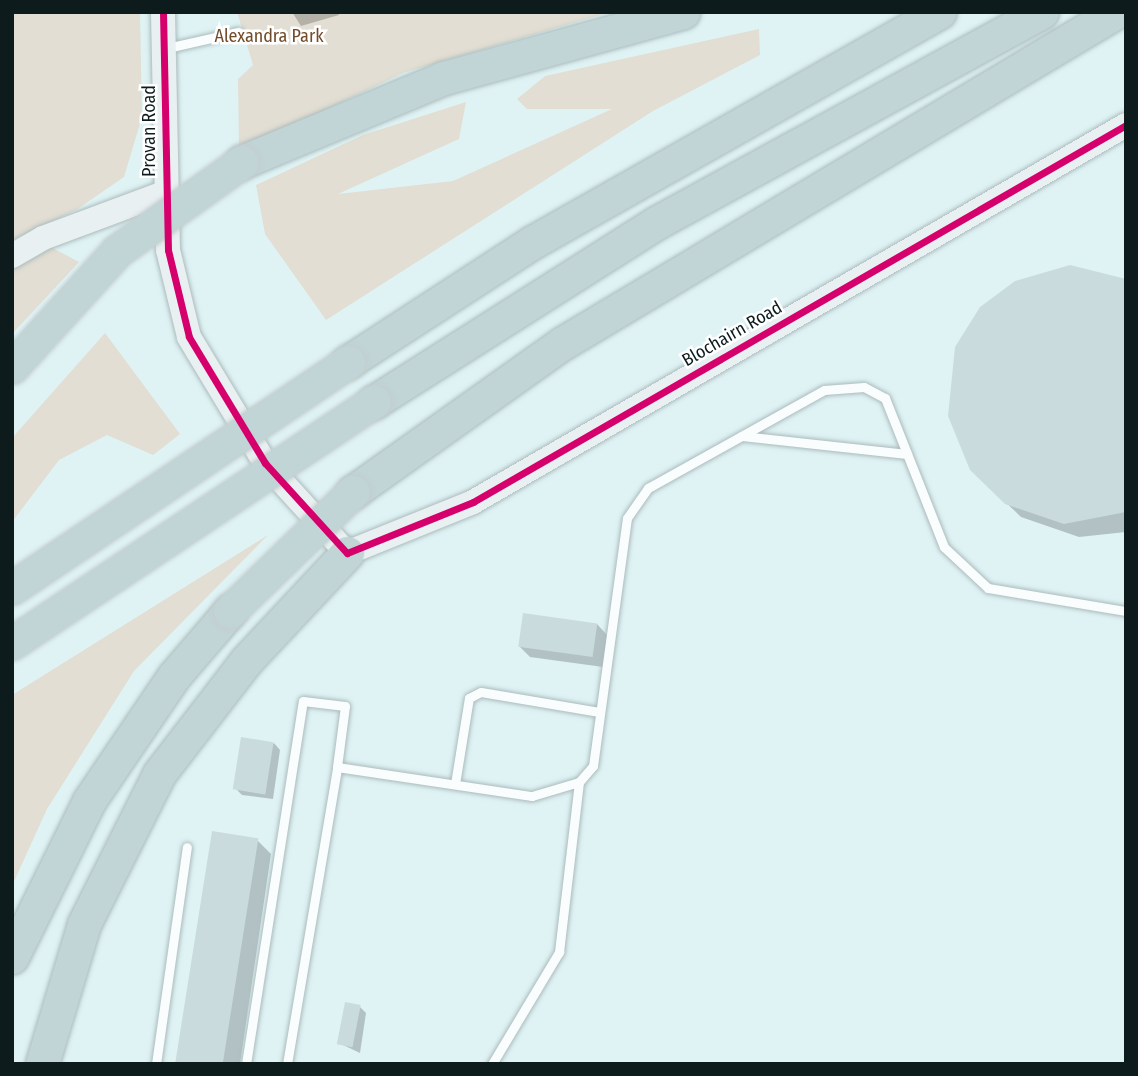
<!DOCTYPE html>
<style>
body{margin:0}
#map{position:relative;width:1138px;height:1076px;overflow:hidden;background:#dff3f5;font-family:"Fira Sans Condensed",sans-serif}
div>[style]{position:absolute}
.green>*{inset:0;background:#e2ded3}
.shadow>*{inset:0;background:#0003}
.building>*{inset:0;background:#cadbdd;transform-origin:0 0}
.roads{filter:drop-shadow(0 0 2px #acbbbc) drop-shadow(0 0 2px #acbbbc)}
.lane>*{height:9px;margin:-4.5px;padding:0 4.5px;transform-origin:4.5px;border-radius:4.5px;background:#fafdfe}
.secondary>*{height:24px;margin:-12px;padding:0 12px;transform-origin:12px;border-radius:12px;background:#e9f0f2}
.highway>*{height:33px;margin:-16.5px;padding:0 16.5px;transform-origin:16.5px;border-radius:16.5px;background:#c1d4d6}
.bridges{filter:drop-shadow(0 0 2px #c4cdce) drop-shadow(0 0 2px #c4cdce)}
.highway-bridge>*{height:33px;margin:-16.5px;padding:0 16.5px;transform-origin:16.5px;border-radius:16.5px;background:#c1d4d6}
.cycleway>*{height:7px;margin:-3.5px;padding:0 3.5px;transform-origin:3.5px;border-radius:3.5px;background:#d6006c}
span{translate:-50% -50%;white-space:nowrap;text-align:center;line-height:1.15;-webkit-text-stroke:5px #fff;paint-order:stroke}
.park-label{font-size:18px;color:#724c2a}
.street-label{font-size:18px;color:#0e1b1d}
.frame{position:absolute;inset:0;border:14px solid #0e1b1d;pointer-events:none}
</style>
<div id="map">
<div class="green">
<div style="clip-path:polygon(12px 12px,140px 12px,142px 117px,124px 177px,76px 210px,12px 240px)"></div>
<div style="clip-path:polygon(237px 12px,610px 12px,403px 73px,239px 151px,238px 79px,253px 65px)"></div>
<div style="clip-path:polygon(759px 29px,760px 55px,653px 111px,326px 320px,265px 234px,256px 185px,363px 135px,466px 102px,459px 139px,338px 194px,453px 181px,612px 109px,527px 109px,517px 99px,545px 76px)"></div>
<div style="clip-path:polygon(49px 246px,79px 262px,12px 334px,12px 266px)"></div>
<div style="clip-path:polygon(105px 333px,180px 434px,153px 455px,107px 435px,59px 460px,12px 522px,12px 438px)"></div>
<div style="clip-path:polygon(268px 535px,134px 671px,47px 809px,12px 886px,12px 695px)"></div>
</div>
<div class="shadow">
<div style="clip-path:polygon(292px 12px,338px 12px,339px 15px,301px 26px)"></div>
<div style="clip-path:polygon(1126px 281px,1126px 532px,1079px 537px,1021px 517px,971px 469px)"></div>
<div style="clip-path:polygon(597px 624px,607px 635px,603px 667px,530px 657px,520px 647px)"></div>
<div style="clip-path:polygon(274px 743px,280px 750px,273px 799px,242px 795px,235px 788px)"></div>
<div style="clip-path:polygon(257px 840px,271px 854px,240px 1064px,179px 1064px)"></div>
<div style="clip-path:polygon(360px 1007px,366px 1013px,360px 1053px,341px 1044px)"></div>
</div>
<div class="building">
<div style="clip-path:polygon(1070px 265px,1126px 279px,1126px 512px,1064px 524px,1005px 504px,970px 470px,948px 416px,955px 347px,980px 307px,1015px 281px)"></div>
<div style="left:523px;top:613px;width:75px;height:34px;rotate:8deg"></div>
<div style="left:241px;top:737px;width:33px;height:53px;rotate:9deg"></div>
<div style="left:212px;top:831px;width:47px;height:236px;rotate:9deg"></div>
<div style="left:345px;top:1002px;width:16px;height:43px;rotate:11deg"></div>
</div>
<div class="roads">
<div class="lane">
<div style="left:167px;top:48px;width:73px;rotate:-12.7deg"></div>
<div style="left:742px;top:436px;width:166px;rotate:6.2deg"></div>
<div style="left:455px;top:784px;width:87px;rotate:-80.8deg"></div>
<div style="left:469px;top:698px;width:13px;rotate:-27deg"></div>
<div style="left:481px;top:692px;width:120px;rotate:9.6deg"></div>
<div style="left:156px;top:1064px;width:219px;rotate:-81.9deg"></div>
<div style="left:246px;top:1064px;width:367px;rotate:-81.1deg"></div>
<div style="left:303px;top:701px;width:42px;rotate:6.8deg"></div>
<div style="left:345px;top:706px;width:62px;rotate:97.5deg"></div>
<div style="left:287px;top:1064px;width:301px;rotate:-80.4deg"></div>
<div style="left:337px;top:767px;width:197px;rotate:8.5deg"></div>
<div style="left:532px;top:796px;width:49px;rotate:-16.6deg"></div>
<div style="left:579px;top:782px;width:21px;rotate:-49deg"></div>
<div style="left:593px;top:766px;width:250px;rotate:-82.2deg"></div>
<div style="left:627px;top:518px;width:37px;rotate:-55deg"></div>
<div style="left:648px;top:488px;width:201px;rotate:-29.1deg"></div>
<div style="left:824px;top:390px;width:40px;rotate:-4.3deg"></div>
<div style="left:864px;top:387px;width:24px;rotate:28deg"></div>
<div style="left:885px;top:398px;width:160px;rotate:68.4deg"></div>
<div style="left:944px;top:547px;width:60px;rotate:43deg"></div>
<div style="left:988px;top:588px;width:140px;rotate:9.5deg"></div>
<div style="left:492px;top:1064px;width:131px;rotate:-59.1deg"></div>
<div style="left:559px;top:952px;width:171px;rotate:-83.3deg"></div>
</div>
<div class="secondary">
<div style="left:163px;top:12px;width:238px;rotate:88.8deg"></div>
<div style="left:168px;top:250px;width:89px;rotate:76.4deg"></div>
<div style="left:189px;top:337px;width:147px;rotate:58.9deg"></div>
<div style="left:265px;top:463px;width:122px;rotate:47.7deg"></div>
<div style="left:347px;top:553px;width:136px;rotate:-22deg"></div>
<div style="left:473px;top:502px;width:754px;rotate:-30deg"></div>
<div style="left:12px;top:256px;width:36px;rotate:-30deg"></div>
<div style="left:43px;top:238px;width:129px;rotate:-20.4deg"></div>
</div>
<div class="highway">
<div style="left:242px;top:162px;width:219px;rotate:-22.6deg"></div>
<div style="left:444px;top:78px;width:248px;rotate:-15.4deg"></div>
<div style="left:348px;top:362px;width:221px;rotate:-33deg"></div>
<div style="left:533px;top:242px;width:467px;rotate:-29.5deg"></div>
<div style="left:374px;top:402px;width:334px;rotate:-32.4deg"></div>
<div style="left:656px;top:223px;width:440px;rotate:-28.7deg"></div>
<div style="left:353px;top:492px;width:257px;rotate:-35.4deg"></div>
<div style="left:563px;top:343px;width:644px;rotate:-30.9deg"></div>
<div style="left:12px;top:957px;width:174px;rotate:-63.7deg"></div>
<div style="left:89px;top:801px;width:151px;rotate:-55.8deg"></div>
<div style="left:174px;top:676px;width:86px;rotate:-49.3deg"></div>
<div style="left:42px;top:1064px;width:146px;rotate:-73.3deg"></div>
<div style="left:84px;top:924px;width:168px;rotate:-63.4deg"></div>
<div style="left:159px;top:774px;width:143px;rotate:-52.4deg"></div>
<div style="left:246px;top:661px;width:148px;rotate:-46.9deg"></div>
</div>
</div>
<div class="bridges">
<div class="highway-bridge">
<div style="left:12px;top:367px;width:156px;rotate:-47.8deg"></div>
<div style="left:117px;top:251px;width:153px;rotate:-35.5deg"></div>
<div style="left:12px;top:588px;width:405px;rotate:-33.9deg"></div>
<div style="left:230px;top:611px;width:171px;rotate:-44.1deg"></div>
<div style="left:12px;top:643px;width:435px;rotate:-33.7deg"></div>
</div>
</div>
<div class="cycleway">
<div style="left:163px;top:12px;width:238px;rotate:88.8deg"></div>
<div style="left:168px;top:250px;width:89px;rotate:76.4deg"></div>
<div style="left:189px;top:337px;width:147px;rotate:58.9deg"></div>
<div style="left:265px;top:463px;width:122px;rotate:47.7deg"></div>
<div style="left:347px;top:553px;width:136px;rotate:-22deg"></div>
<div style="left:473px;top:502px;width:754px;rotate:-30deg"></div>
</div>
<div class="park-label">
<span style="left:269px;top:36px">Alexandra Park</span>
</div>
<div class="street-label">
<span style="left:149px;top:131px;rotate:-90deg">Provan Road</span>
<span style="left:732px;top:334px;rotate:-30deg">Blochairn Road</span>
</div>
<div class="frame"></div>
</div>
